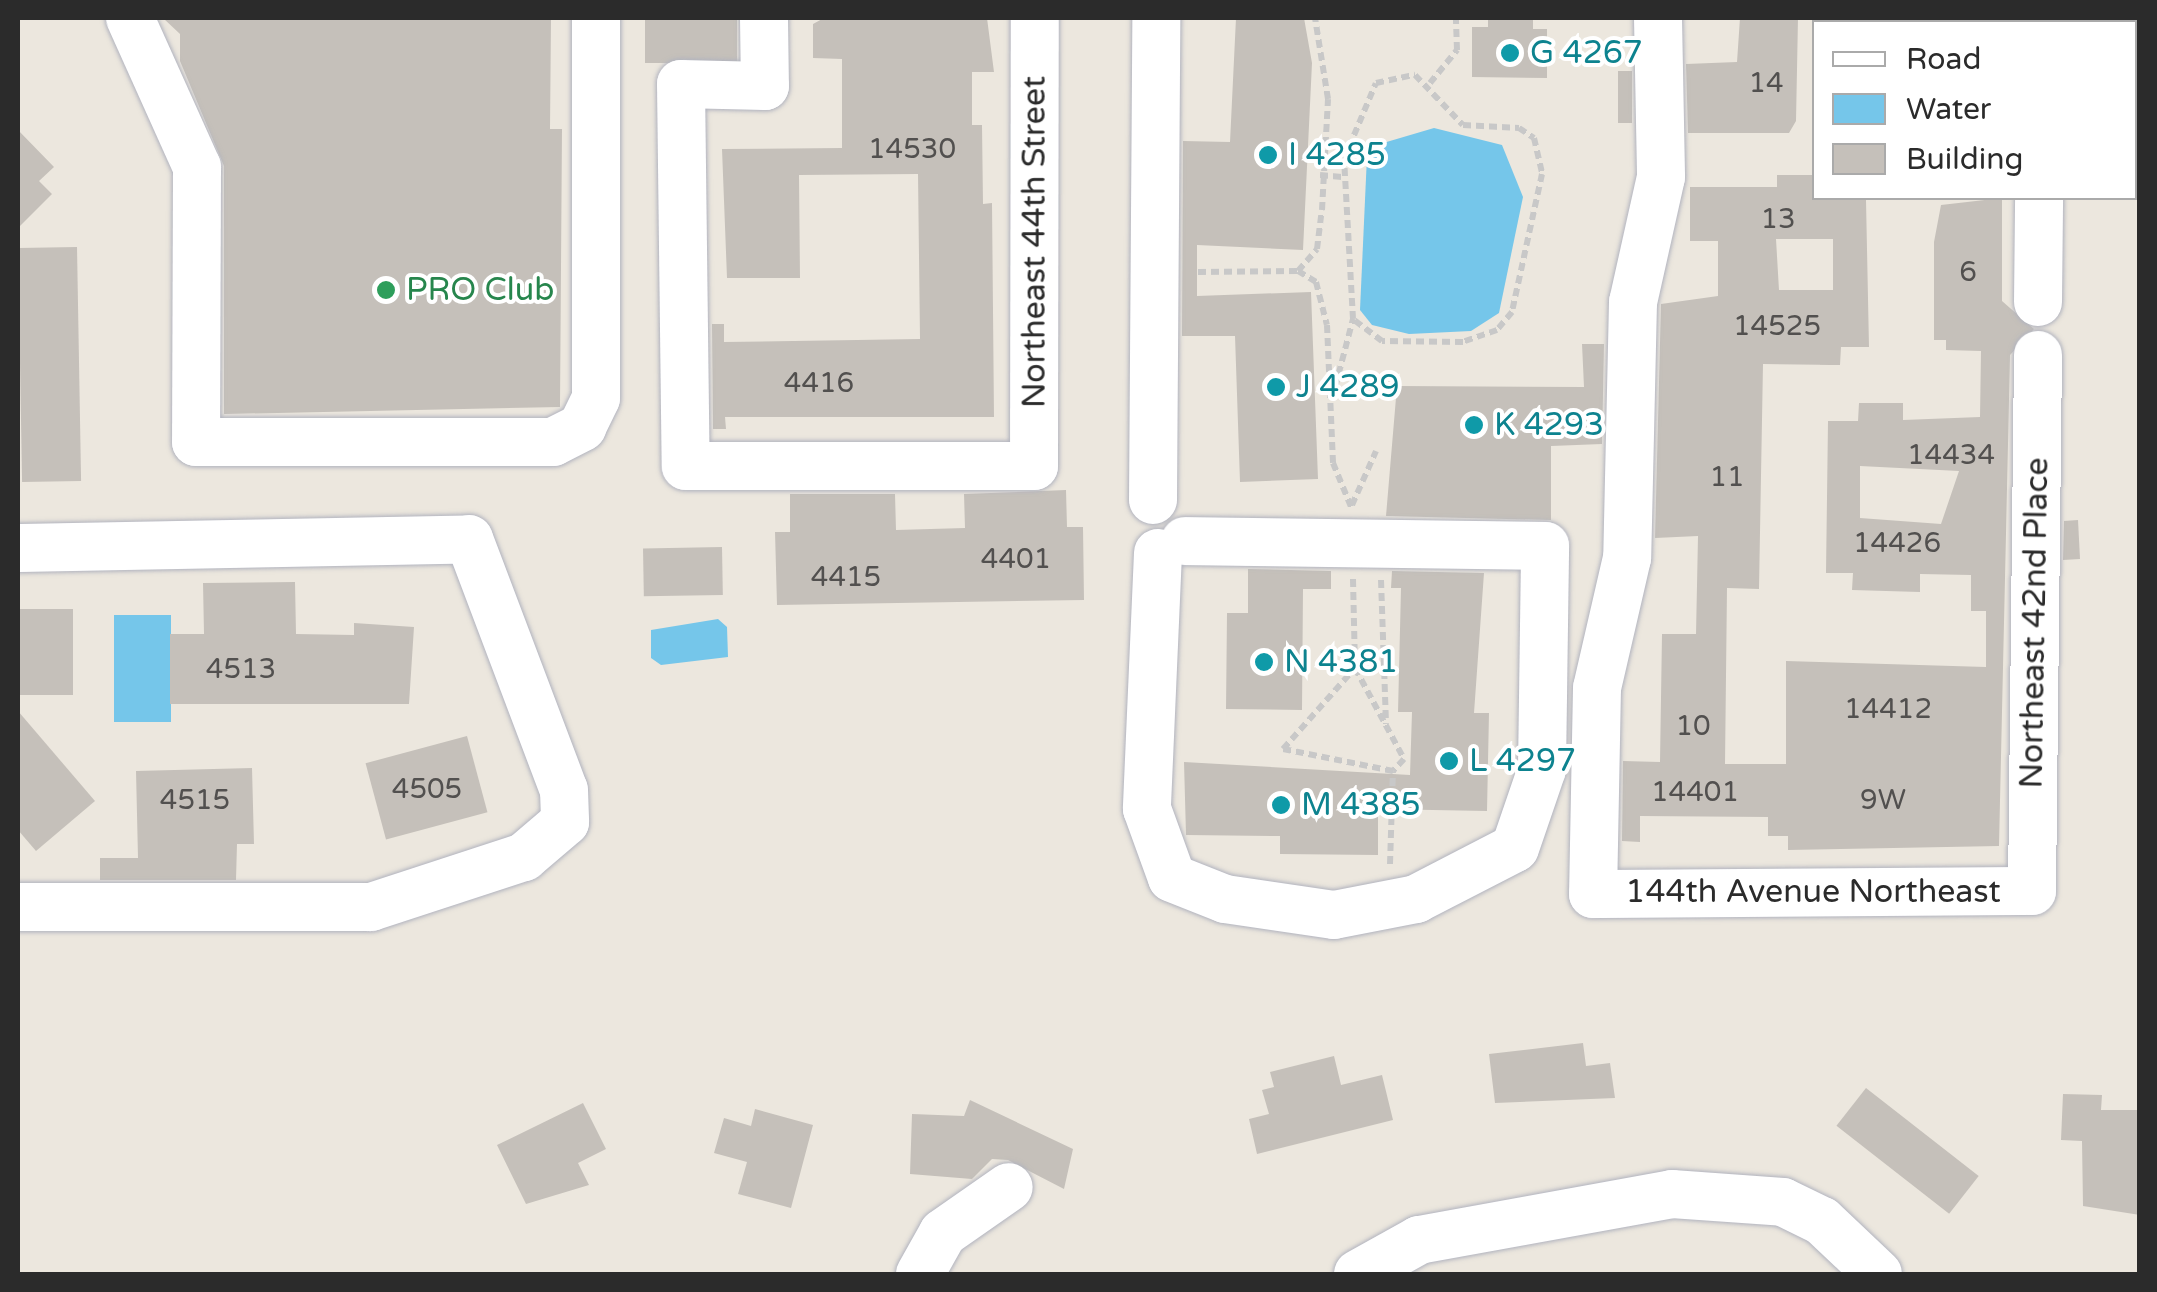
<!DOCTYPE html>
<style>
body{margin:0}
#map{position:relative;width:2157px;height:1292px;overflow:hidden;background:#ece7de;font-family:"Varela Round",sans-serif}
div>[style]{position:absolute}
.water>*{inset:0;background:#75c6ea;transform-origin:0 0}
.building>*{inset:0;background:#c5c0ba;transform-origin:0 0}
.path>*{height:6px;margin-top:-3px;transform-origin:0;background:repeating-linear-gradient(90deg,#c8c8c8 0 8px,transparent 0 13px)}
.roads{filter:drop-shadow(0 0 2px #b1b3be) drop-shadow(0 0 2px #b1b3be)}
.minor>*{height:48px;margin:-24px;padding:0 24px;transform-origin:24px;border-radius:24px;background:#fff}
.dots>*{width:28px;height:28px;translate:-50% -50%;box-sizing:border-box;border:5px solid #fff;border-radius:50%}
span{translate:-50% -50%;white-space:nowrap;text-align:center;line-height:1.15;-webkit-text-stroke:8px #fff;paint-order:stroke}
.number-label{font-size:28px;color:#52504f}
.number-label span{-webkit-text-stroke-width:0}
.culture-label{font-size:32px;color:#0d838f}
.left{translate:0 -50%;text-align:left}
.street-label{font-size:32px;color:#2b2b2b}
.leisure-label{font-size:32px;color:#27864d}
.frame{position:absolute;inset:0;border:20px solid #2b2b2b;pointer-events:none}
.legend{position:absolute;left:1812px;top:20px;width:325px;height:180px;box-sizing:border-box;background:#fff;border:2px solid #aaa;margin:0;padding:12px 18px;list-style:none;font-size:30px;color:#2b2b2b}
.legend li{display:flex;align-items:center;gap:20px;height:50px}
.legend b{width:50px;border:2px solid #aaa}
</style>
<div id="map">
<div class="water">
<div style="clip-path:polygon(1434px 128px,1502px 145px,1523px 197px,1499px 313px,1471px 331px,1409px 334px,1372px 325px,1360px 310px,1367px 156px,1373px 146px)"></div>
<div style="left:114px;top:615px;width:57px;height:107px"></div>
<div style="clip-path:polygon(718px 619px,727px 627px,728px 657px,661px 665px,651px 658px,651px 630px)"></div>
</div>
<div class="building">
<div style="clip-path:polygon(163px 18px,551px 18px,550px 129px,562px 129px,560px 407px,224px 414px,224px 166px,180px 61px,180px 34px)"></div>
<div style="left:645px;top:18px;width:92px;height:45px"></div>
<div style="clip-path:polygon(824px 18px,987px 18px,994px 72px,972px 72px,972px 125px,982px 125px,983px 204px,992px 203px,994px 417px,725px 417px,726px 429px,713px 429px,712px 324px,724px 324px,724px 342px,920px 339px,918px 174px,799px 175px,800px 278px,727px 278px,722px 149px,842px 148px,842px 59px,813px 58px,813px 24px)"></div>
<div style="clip-path:polygon(1236px 18px,1304px 18px,1312px 63px,1303px 250px,1197px 245px,1197px 296px,1311px 292px,1318px 479px,1240px 482px,1235px 336px,1182px 336px,1183px 141px,1230px 142px)"></div>
<div style="clip-path:polygon(1488px 18px,1533px 18px,1533px 29px,1547px 29px,1547px 78px,1472px 77px,1472px 27px,1488px 27px)"></div>
<div style="clip-path:polygon(1740px 18px,1798px 18px,1796px 121px,1789px 133px,1688px 133px,1686px 64px,1737px 62px)"></div>
<div style="left:1618px;top:71px;width:14px;height:52px"></div>
<div style="clip-path:polygon(18px 130px,54px 167px,39px 181px,52px 194px,18px 228px)"></div>
<div style="clip-path:polygon(evenodd,1777px 175px,1814px 175px,1814px 198px,1866px 200px,1869px 347px,1841px 347px,1840px 365px,1763px 364px,1759px 589px,1727px 588px,1725px 764px,1786px 764px,1786px 661px,1986px 667px,1986px 611px,1971px 611px,1971px 575px,1920px 574px,1920px 592px,1852px 590px,1853px 573px,1826px 573px,1828px 421px,1858px 421px,1859px 403px,1903px 403px,1903px 420px,1980px 417px,1981px 351px,1946px 350px,1946px 340px,1934px 340px,1934px 242px,1941px 205px,2002px 198px,2002px 301px,2034px 329px,2010px 355px,1999px 846px,1788px 850px,1788px 836px,1768px 836px,1768px 817px,1640px 816px,1640px 842px,1622px 841px,1623px 761px,1660px 762px,1662px 634px,1696px 634px,1698px 536px,1655px 538px,1661px 304px,1718px 296px,1718px 241px,1690px 241px,1690px 187px,1777px 187px,1777px 175px,1776px 239px,1833px 239px,1833px 290px,1779px 290px,1776px 239px,1777px 175px,1860px 466px,1959px 471px,1941px 524px,1860px 518px,1860px 466px)"></div>
<div style="left:77px;top:247px;width:234px;height:59px;rotate:89deg"></div>
<div style="clip-path:polygon(1582px 344px,1604px 344px,1602px 444px,1551px 446px,1551px 520px,1386px 516px,1397px 386px,1584px 387px)"></div>
<div style="clip-path:polygon(1066px 490px,1067px 527px,1083px 527px,1084px 600px,777px 605px,775px 532px,790px 532px,790px 494px,895px 494px,896px 530px,965px 528px,964px 494px)"></div>
<div style="clip-path:polygon(2078px 520px,2080px 559px,2063px 560px,2064px 521px)"></div>
<div style="left:722px;top:547px;width:48px;height:79px;rotate:89deg"></div>
<div style="clip-path:polygon(1248px 569px,1331px 571px,1331px 589px,1303px 589px,1302px 710px,1226px 709px,1227px 613px,1248px 613px)"></div>
<div style="clip-path:polygon(1392px 571px,1484px 573px,1474px 713px,1489px 713px,1487px 811px,1378px 809px,1378px 855px,1280px 854px,1280px 836px,1186px 835px,1184px 762px,1410px 775px,1412px 712px,1398px 712px,1401px 588px,1391px 588px)"></div>
<div style="clip-path:polygon(295px 582px,296px 634px,354px 635px,354px 623px,414px 627px,409px 704px,170px 704px,170px 634px,204px 634px,203px 583px)"></div>
<div style="left:18px;top:609px;width:55px;height:86px"></div>
<div style="clip-path:polygon(18px 711px,95px 801px,36px 851px,18px 830px)"></div>
<div style="left:467px;top:736px;width:79px;height:105px;rotate:75deg"></div>
<div style="clip-path:polygon(252px 768px,254px 844px,237px 844px,236px 880px,100px 880px,100px 858px,138px 858px,136px 771px)"></div>
<div style="clip-path:polygon(1583px 1043px,1586px 1066px,1610px 1063px,1615px 1098px,1495px 1103px,1489px 1054px)"></div>
<div style="clip-path:polygon(1334px 1056px,1341px 1085px,1382px 1075px,1393px 1120px,1257px 1154px,1249px 1119px,1269px 1114px,1262px 1090px,1274px 1087px,1270px 1072px)"></div>
<div style="left:1866px;top:1088px;width:143px;height:48px;rotate:38deg"></div>
<div style="clip-path:polygon(2063px 1094px,2102px 1095px,2101px 1110px,2140px 1110px,2140px 1215px,2083px 1206px,2082px 1141px,2061px 1140px)"></div>
<div style="clip-path:polygon(970px 1100px,1073px 1149px,1064px 1189px,1008px 1160px,992px 1159px,972px 1179px,910px 1174px,912px 1114px,964px 1116px)"></div>
<div style="clip-path:polygon(583px 1103px,606px 1149px,578px 1163px,589px 1185px,526px 1204px,497px 1145px)"></div>
<div style="clip-path:polygon(755px 1109px,813px 1125px,791px 1208px,738px 1194px,747px 1162px,714px 1153px,724px 1118px,751px 1126px)"></div>
</div>
<div class="path">
<div style="left:1430px;top:83px;width:43px;rotate:-50.7deg"></div>
<div style="left:1457px;top:50px;width:32px;rotate:-92deg"></div>
<div style="left:1320px;top:175px;width:22px;rotate:5deg"></div>
<div style="left:1298px;top:271px;width:29px;rotate:-49deg"></div>
<div style="left:1317px;top:249px;width:39px;rotate:-83deg"></div>
<div style="left:1322px;top:210px;width:111px;rotate:-86.9deg"></div>
<div style="left:1328px;top:99px;width:82px;rotate:-99.1deg"></div>
<div style="left:1198px;top:272px;width:100px;rotate:-0.6deg"></div>
<div style="left:1298px;top:271px;width:21px;rotate:31deg"></div>
<div style="left:1316px;top:282px;width:44px;rotate:75.7deg"></div>
<div style="left:1327px;top:325px;width:138px;rotate:87.5deg"></div>
<div style="left:1333px;top:463px;width:50px;rotate:67.6deg"></div>
<div style="left:1332px;top:399px;width:83px;rotate:-75.3deg"></div>
<div style="left:1353px;top:319px;width:160px;rotate:-93.2deg"></div>
<div style="left:1344px;top:159px;width:82px;rotate:-67.2deg"></div>
<div style="left:1376px;top:83px;width:40px;rotate:-12deg"></div>
<div style="left:1415px;top:75px;width:69px;rotate:46.2deg"></div>
<div style="left:1463px;top:125px;width:56px;rotate:3.1deg"></div>
<div style="left:1519px;top:128px;width:18px;rotate:34deg"></div>
<div style="left:1534px;top:138px;width:37px;rotate:77deg"></div>
<div style="left:1542px;top:174px;width:141px;rotate:102.3deg"></div>
<div style="left:1512px;top:312px;width:23px;rotate:130deg"></div>
<div style="left:1497px;top:330px;width:36px;rotate:161deg"></div>
<div style="left:1463px;top:342px;width:81px;rotate:-179.3deg"></div>
<div style="left:1382px;top:341px;width:36px;rotate:-143deg"></div>
<div style="left:1352px;top:505px;width:59px;rotate:-66deg"></div>
<div style="left:1353px;top:579px;width:89px;rotate:88.7deg"></div>
<div style="left:1381px;top:580px;width:144px;rotate:88deg"></div>
<div style="left:1355px;top:668px;width:103px;rotate:61.7deg"></div>
<div style="left:1404px;top:759px;width:16px;rotate:133deg"></div>
<div style="left:1393px;top:771px;width:112px;rotate:-168.7deg"></div>
<div style="left:1283px;top:749px;width:108px;rotate:-48.4deg"></div>
<div style="left:1390px;top:864px;width:93px;rotate:-88.2deg"></div>
</div>
<div class="roads">
<div class="minor">
<div style="left:130px;top:18px;width:163px;rotate:65.8deg"></div>
<div style="left:197px;top:167px;width:275px;rotate:90.2deg"></div>
<div style="left:196px;top:442px;width:357px"></div>
<div style="left:553px;top:442px;width:33px;rotate:-27deg"></div>
<div style="left:582px;top:427px;width:32px;rotate:-64deg"></div>
<div style="left:596px;top:398px;width:380px;rotate:-90deg"></div>
<div style="left:764px;top:18px;width:68px;rotate:89.2deg"></div>
<div style="left:765px;top:86px;width:84px;rotate:-178.6deg"></div>
<div style="left:681px;top:84px;width:382px;rotate:89.3deg"></div>
<div style="left:686px;top:466px;width:348px"></div>
<div style="left:1034px;top:466px;width:448px;rotate:-89.9deg"></div>
<div style="left:1658px;top:18px;width:159px;rotate:88.9deg"></div>
<div style="left:1661px;top:177px;width:128px;rotate:102.6deg"></div>
<div style="left:1633px;top:302px;width:256px;rotate:91.3deg"></div>
<div style="left:1627px;top:558px;width:133px;rotate:103deg"></div>
<div style="left:1597px;top:688px;width:206px;rotate:91.1deg"></div>
<div style="left:1593px;top:894px;width:439px;rotate:-0.4deg"></div>
<div style="left:2032px;top:891px;width:536px;rotate:-89.36deg"></div>
<div style="left:2041px;top:22px;width:4px;rotate:-90deg"></div>
<div style="left:2038px;top:302px;width:104px;rotate:-89.4deg"></div>
<div style="left:1153px;top:500px;width:482px;rotate:-89.6deg"></div>
<div style="left:18px;top:548px;width:451px;rotate:-1.1deg"></div>
<div style="left:469px;top:539px;width:268px;rotate:69.3deg"></div>
<div style="left:564px;top:790px;width:32px;rotate:88deg"></div>
<div style="left:565px;top:822px;width:54px;rotate:139.5deg"></div>
<div style="left:524px;top:857px;width:161px;rotate:161.9deg"></div>
<div style="left:371px;top:907px;width:353px;rotate:180deg"></div>
<div style="left:1158px;top:553px;width:256px;rotate:92.5deg"></div>
<div style="left:1147px;top:809px;width:73px;rotate:70.1deg"></div>
<div style="left:1172px;top:878px;width:57px;rotate:21.6deg"></div>
<div style="left:1225px;top:899px;width:110px;rotate:8.4deg"></div>
<div style="left:1334px;top:915px;width:84px;rotate:-11deg"></div>
<div style="left:1416px;top:899px;width:111px;rotate:-27.3deg"></div>
<div style="left:1515px;top:848px;width:83px;rotate:-71.1deg"></div>
<div style="left:1542px;top:769px;width:223px;rotate:-89.2deg"></div>
<div style="left:1545px;top:546px;width:360px;rotate:-179.2deg"></div>
<div style="left:920px;top:1274px;width:47px;rotate:-60.7deg"></div>
<div style="left:943px;top:1233px;width:80px;rotate:-34.9deg"></div>
<div style="left:1358px;top:1274px;width:70px;rotate:-29.1deg"></div>
<div style="left:1419px;top:1240px;width:257px;rotate:-10.3deg"></div>
<div style="left:1672px;top:1194px;width:111px;rotate:4.1deg"></div>
<div style="left:1783px;top:1202px;width:43px;rotate:26deg"></div>
<div style="left:1822px;top:1221px;width:77px;rotate:43.4deg"></div>
</div>
</div>
<div class="dots">
<div style="left:1510px;top:53px;background:#0f9aa8"></div>
<div style="left:1268px;top:155px;background:#0f9aa8"></div>
<div style="left:386px;top:290px;background:#2e9e5b"></div>
<div style="left:1276px;top:387px;background:#0f9aa8"></div>
<div style="left:1474px;top:425px;background:#0f9aa8"></div>
<div style="left:1264px;top:662px;background:#0f9aa8"></div>
<div style="left:1449px;top:761px;background:#0f9aa8"></div>
<div style="left:1281px;top:805px;background:#0f9aa8"></div>
</div>
<div class="number-label">
<span style="left:1766px;top:83px">14</span>
<span style="left:912px;top:149px">14530</span>
<span style="left:1778px;top:219px">13</span>
<span style="left:1968px;top:272px">6</span>
<span style="left:1777px;top:326px">14525</span>
<span style="left:819px;top:383px">4416</span>
<span style="left:1951px;top:455px">14434</span>
<span style="left:1727px;top:477px">11</span>
<span style="left:1897px;top:543px">14426</span>
<span style="left:1016px;top:559px">4401</span>
<span style="left:846px;top:577px">4415</span>
<span style="left:241px;top:669px">4513</span>
<span style="left:1888px;top:709px">14412</span>
<span style="left:1693px;top:726px">10</span>
<span style="left:427px;top:789px">4505</span>
<span style="left:1695px;top:792px">14401</span>
<span style="left:195px;top:800px">4515</span>
<span style="left:1883px;top:800px">9W</span>
</div>
<div class="culture-label">
<span class="left" style="left:1530px;top:53px">G 4267</span>
<span class="left" style="left:1288px;top:155px">I 4285</span>
<span class="left" style="left:1296px;top:387px">J 4289</span>
<span class="left" style="left:1494px;top:425px">K 4293</span>
<span class="left" style="left:1284px;top:662px">N 4381</span>
<span class="left" style="left:1469px;top:761px">L 4297</span>
<span class="left" style="left:1301px;top:805px">M 4385</span>
</div>
<div class="street-label">
<span style="left:1035px;top:242px;rotate:-90deg">Northeast 44th Street</span>
<span style="left:2035px;top:623px;rotate:-89deg">Northeast 42nd Place</span>
<span style="left:1813px;top:892px">144th Avenue Northeast</span>
</div>
<div class="leisure-label">
<span class="left" style="left:406px;top:290px">PRO Club</span>
</div>
<div class="frame"></div>
<ul class="legend">
<li><b style="height:12px;background:#fff"></b>Road</li>
<li><b style="height:28px;background:#75c6ea"></b>Water</li>
<li><b style="height:28px;background:#c5c0ba"></b>Building</li>
</ul>
</div>
